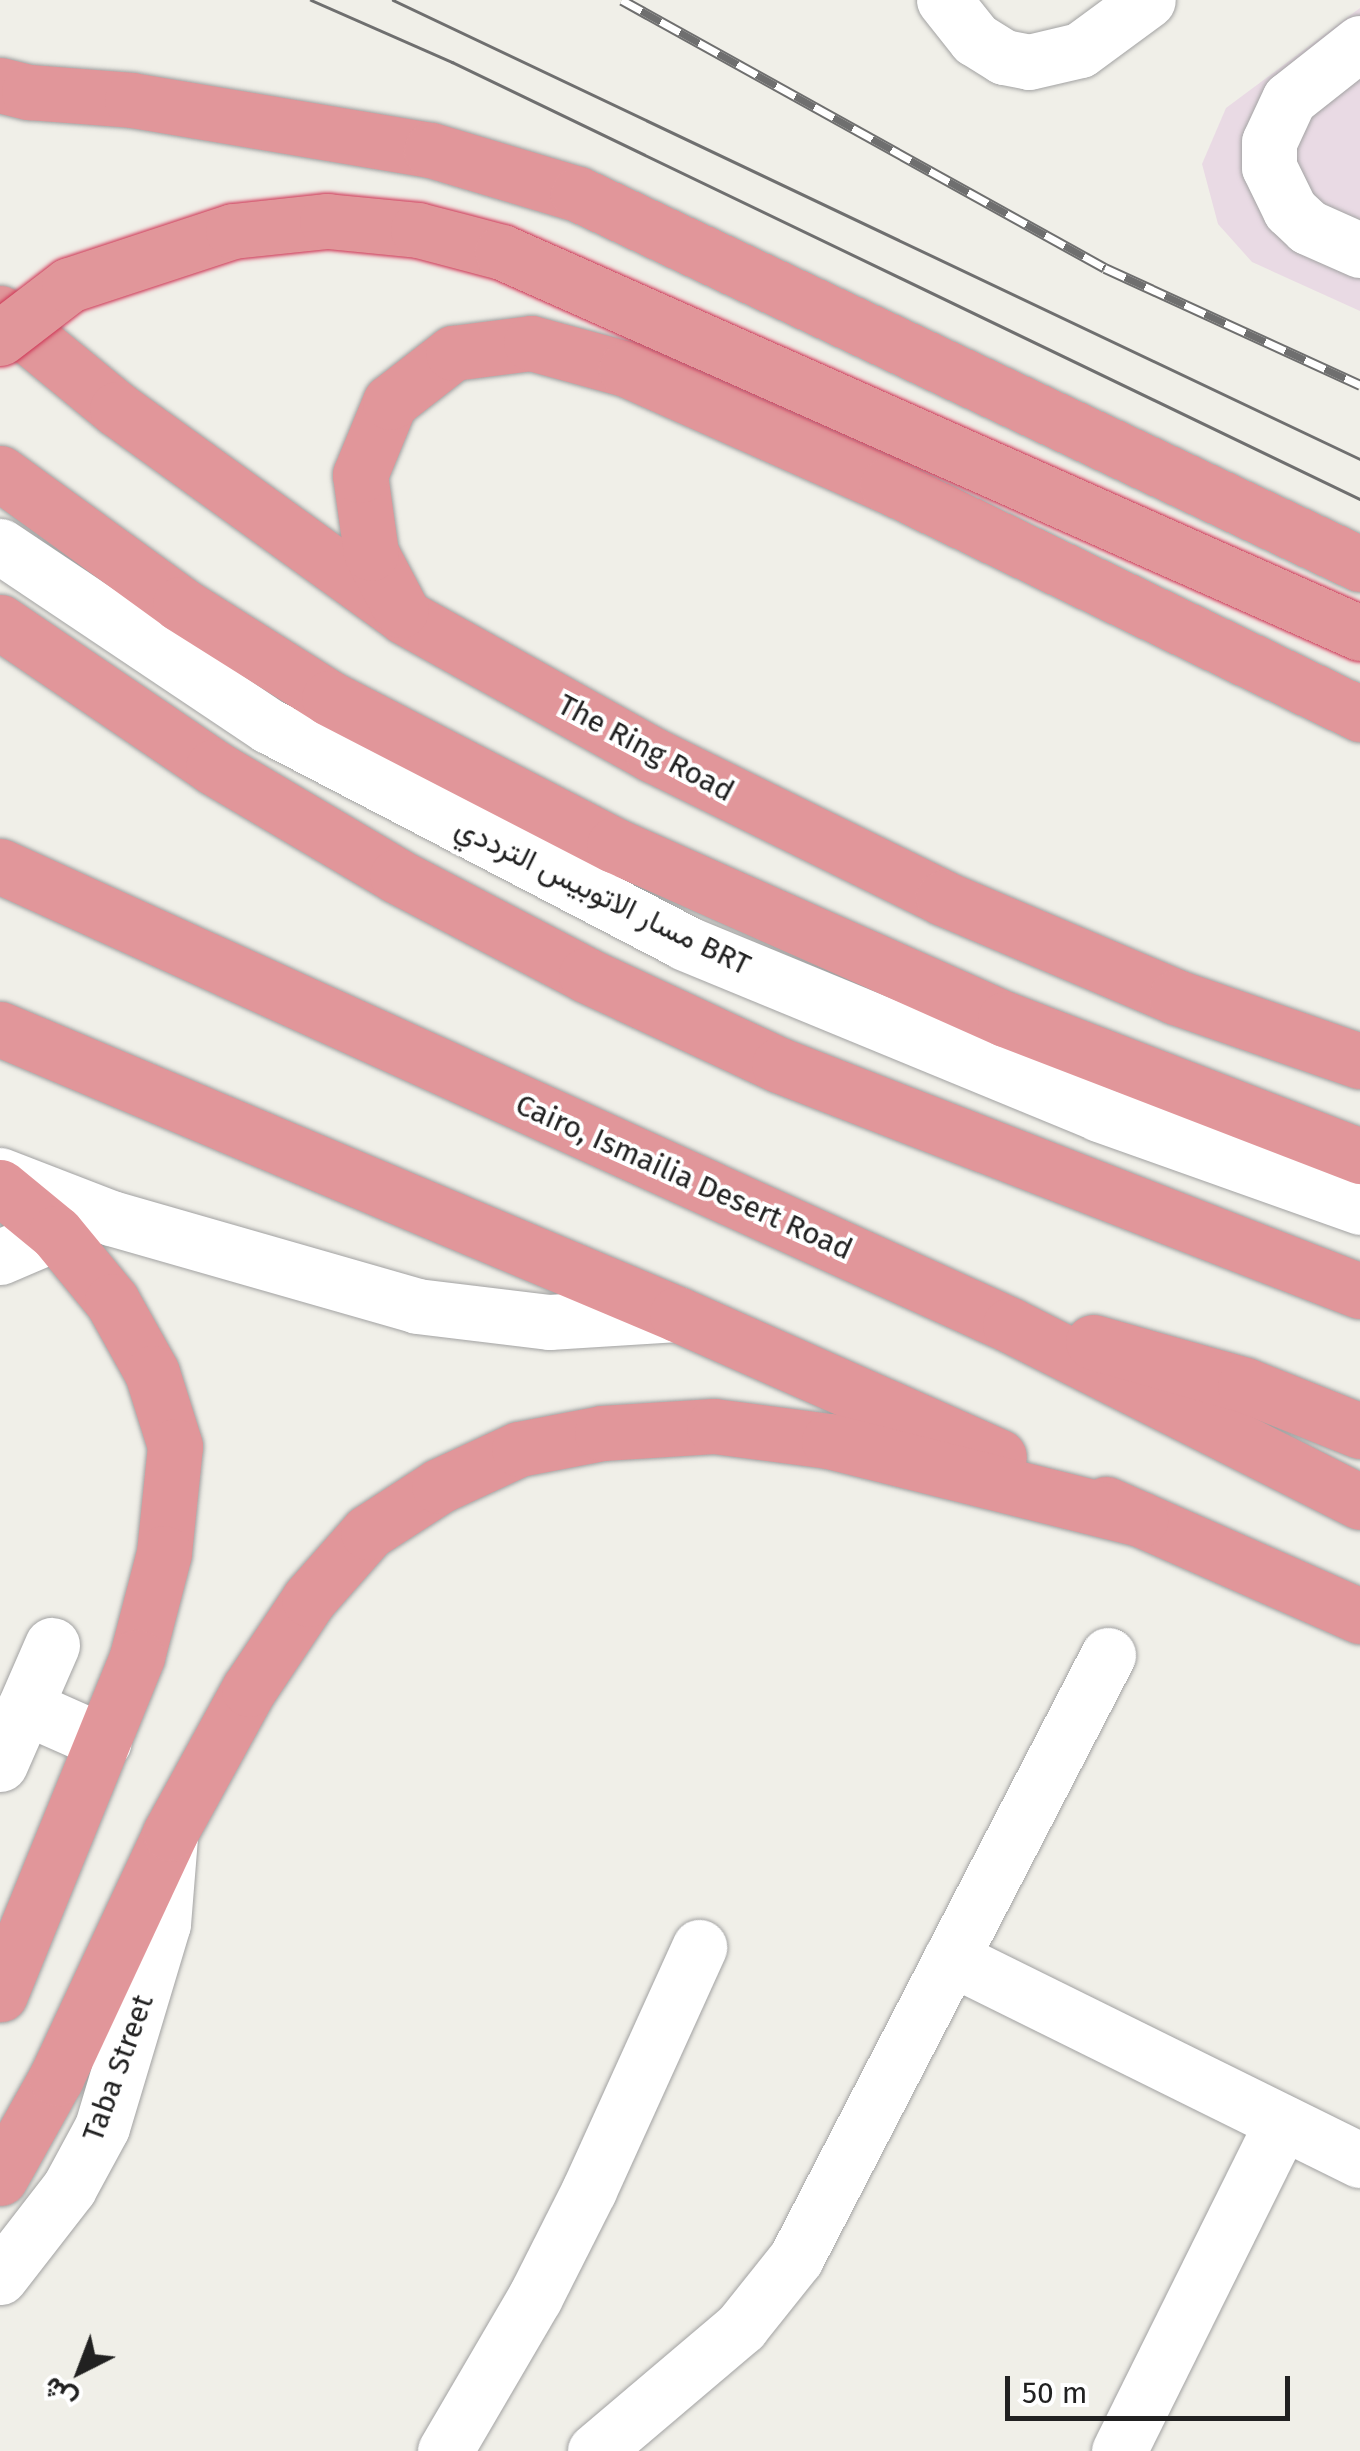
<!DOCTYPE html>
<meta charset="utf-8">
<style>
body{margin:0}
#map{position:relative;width:1360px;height:2451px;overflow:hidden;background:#f0efe8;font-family:"Fira Sans",Vazirmatn,sans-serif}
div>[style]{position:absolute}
.industrial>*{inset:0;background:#e9dae4}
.roads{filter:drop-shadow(0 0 2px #a2a2a2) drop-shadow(0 0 2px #a2a2a2)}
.minor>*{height:55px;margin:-27.5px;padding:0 27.5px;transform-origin:27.5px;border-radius:27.5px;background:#fff}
.highway>*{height:55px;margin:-27.5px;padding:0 27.5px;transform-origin:27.5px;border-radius:27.5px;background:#e1969a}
.tram>*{height:2.5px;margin:-1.25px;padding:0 1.25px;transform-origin:1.25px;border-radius:1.25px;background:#6f6f6f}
.rail>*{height:11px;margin-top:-5.5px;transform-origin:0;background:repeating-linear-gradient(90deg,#fff 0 22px,#6f6f6f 0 44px);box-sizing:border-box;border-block:2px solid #6f6f6f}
.bridges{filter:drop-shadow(0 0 2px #ce3555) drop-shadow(0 0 2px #ce3555)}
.highway-bridge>*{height:55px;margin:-27.5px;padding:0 27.5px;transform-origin:27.5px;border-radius:27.5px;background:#e1969a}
span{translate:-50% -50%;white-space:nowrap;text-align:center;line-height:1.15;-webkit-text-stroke:8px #fff;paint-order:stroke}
.street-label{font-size:30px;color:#212121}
.north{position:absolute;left:30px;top:2321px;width:100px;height:100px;-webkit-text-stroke:8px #fff;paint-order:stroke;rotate:222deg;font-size:28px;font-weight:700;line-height:40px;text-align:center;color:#212121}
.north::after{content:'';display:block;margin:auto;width:35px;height:45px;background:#212121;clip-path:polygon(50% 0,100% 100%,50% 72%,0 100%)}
.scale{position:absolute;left:1005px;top:2376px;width:285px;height:45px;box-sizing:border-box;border:5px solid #212121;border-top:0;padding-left:12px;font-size:30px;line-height:35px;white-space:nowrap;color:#212121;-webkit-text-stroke:8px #fff;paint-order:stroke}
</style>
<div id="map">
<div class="industrial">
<div style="clip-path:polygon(1360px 8px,1360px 311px,1252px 262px,1218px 224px,1202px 164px,1226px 108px)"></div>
</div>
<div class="roads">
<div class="minor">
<div style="left:944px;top:0;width:50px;rotate:51.5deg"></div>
<div style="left:975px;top:39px;width:34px;rotate:32deg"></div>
<div style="left:1004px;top:57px;width:25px;rotate:11deg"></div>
<div style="left:1029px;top:62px;width:52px;rotate:-13.2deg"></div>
<div style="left:1080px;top:50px;width:84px;rotate:-36.3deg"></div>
<div style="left:1360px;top:43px;width:90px;rotate:141.7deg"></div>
<div style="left:1289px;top:99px;width:47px;rotate:114.9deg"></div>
<div style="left:1269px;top:142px;width:25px;rotate:90deg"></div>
<div style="left:1269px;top:167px;width:48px;rotate:64deg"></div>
<div style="left:1290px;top:210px;width:25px;rotate:43deg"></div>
<div style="left:1308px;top:227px;width:57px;rotate:23.9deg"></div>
<div style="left:0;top:546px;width:324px;rotate:33.8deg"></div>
<div style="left:269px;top:726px;width:469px;rotate:27.5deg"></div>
<div style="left:685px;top:943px;width:448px;rotate:22.4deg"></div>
<div style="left:1099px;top:1114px;width:277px;rotate:19.6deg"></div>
<div style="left:0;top:1175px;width:119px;rotate:21.2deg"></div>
<div style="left:111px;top:1218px;width:318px;rotate:16deg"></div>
<div style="left:417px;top:1306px;width:133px;rotate:6.9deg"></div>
<div style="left:549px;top:1322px;width:128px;rotate:-3.6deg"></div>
<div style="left:0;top:1257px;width:61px;rotate:-23.2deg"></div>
<div style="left:25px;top:1707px;width:86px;rotate:23.9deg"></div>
<div style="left:0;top:1764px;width:130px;rotate:-66.4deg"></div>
<div style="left:951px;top:1958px;width:456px;rotate:26.3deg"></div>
<div style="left:0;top:2277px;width:113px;rotate:-52.2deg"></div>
<div style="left:69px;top:2188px;width:69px;rotate:-61.6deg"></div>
<div style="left:102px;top:2127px;width:212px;rotate:-73.3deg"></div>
<div style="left:163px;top:1924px;width:87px;rotate:-85.4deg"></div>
<div style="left:445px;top:2451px;width:178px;rotate:-59.7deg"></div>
<div style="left:535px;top:2297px;width:120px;rotate:-63.2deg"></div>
<div style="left:589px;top:2190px;width:267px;rotate:-65.6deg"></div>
<div style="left:595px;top:2451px;width:192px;rotate:-40.3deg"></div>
<div style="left:741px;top:2327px;width:88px;rotate:-51.4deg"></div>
<div style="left:796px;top:2258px;width:679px;rotate:-62.64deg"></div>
<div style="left:1119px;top:2451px;width:367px;rotate:-63.6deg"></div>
</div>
<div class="highway">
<div style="left:0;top:85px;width:30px;rotate:14deg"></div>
<div style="left:29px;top:92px;width:103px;rotate:4.4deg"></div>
<div style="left:132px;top:100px;width:303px;rotate:9.5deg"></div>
<div style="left:431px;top:150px;width:153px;rotate:16.7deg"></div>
<div style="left:578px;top:194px;width:865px;rotate:25.32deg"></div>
<div style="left:0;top:313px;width:151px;rotate:39.4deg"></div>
<div style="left:117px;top:409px;width:355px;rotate:35.8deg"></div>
<div style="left:405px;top:617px;width:284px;rotate:29.1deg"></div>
<div style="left:653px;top:755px;width:323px;rotate:26.2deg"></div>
<div style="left:943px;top:898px;width:253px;rotate:23deg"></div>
<div style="left:1176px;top:997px;width:195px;rotate:19.2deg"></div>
<div style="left:0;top:473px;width:223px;rotate:36deg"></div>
<div style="left:180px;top:604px;width:176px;rotate:32.2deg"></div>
<div style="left:329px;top:698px;width:321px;rotate:27.3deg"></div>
<div style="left:614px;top:845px;width:428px;rotate:24deg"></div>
<div style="left:1005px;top:1019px;width:381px;rotate:21.1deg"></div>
<div style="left:401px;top:610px;width:64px;rotate:-117.8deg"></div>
<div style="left:371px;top:553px;width:79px;rotate:-98deg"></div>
<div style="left:360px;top:475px;width:79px;rotate:-67.7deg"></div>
<div style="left:390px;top:402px;width:80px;rotate:-37.9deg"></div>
<div style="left:453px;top:353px;width:79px;rotate:-7.3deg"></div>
<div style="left:531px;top:343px;width:98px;rotate:15.3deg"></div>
<div style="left:626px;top:369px;width:286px;rotate:24deg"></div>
<div style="left:887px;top:485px;width:526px;rotate:25.83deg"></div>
<div style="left:0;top:622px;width:258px;rotate:34.2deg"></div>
<div style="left:213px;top:767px;width:214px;rotate:30.6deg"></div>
<div style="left:397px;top:876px;width:213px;rotate:27.6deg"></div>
<div style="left:586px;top:975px;width:213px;rotate:25deg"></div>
<div style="left:779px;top:1065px;width:623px;rotate:21.26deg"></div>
<div style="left:0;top:866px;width:1109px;rotate:24.44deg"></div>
<div style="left:1010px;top:1325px;width:392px;rotate:26.8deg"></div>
<div style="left:0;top:1029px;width:735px;rotate:22.83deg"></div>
<div style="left:677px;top:1314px;width:352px;rotate:23.9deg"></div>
<div style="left:0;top:1187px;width:72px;rotate:39.4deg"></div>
<div style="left:56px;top:1233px;width:88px;rotate:50.5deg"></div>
<div style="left:112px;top:1301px;width:82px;rotate:60.9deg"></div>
<div style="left:152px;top:1373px;width:77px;rotate:72.5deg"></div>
<div style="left:175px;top:1446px;width:108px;rotate:95.9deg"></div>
<div style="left:164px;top:1553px;width:107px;rotate:104.6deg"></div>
<div style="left:137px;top:1657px;width:364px;rotate:112.1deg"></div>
<div style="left:1093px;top:1342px;width:158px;rotate:15.8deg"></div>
<div style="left:1245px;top:1385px;width:124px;rotate:21.8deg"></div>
<div style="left:1106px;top:1504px;width:278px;rotate:23.8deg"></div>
<div style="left:0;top:2178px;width:115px;rotate:-60.8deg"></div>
<div style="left:56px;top:2078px;width:270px;rotate:-65deg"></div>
<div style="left:170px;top:1833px;width:164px;rotate:-61.3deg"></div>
<div style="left:249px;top:1689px;width:108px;rotate:-56.3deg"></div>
<div style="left:309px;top:1599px;width:89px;rotate:-48.6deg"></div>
<div style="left:368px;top:1532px;width:85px;rotate:-32.9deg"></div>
<div style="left:439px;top:1486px;width:88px;rotate:-24.8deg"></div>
<div style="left:519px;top:1449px;width:85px;rotate:-10.9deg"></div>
<div style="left:602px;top:1433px;width:112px;rotate:-3.6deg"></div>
<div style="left:714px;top:1426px;width:116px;rotate:7.4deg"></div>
<div style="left:829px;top:1441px;width:321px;rotate:14.1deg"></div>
</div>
</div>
<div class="tram">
<div style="left:311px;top:0;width:154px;rotate:23.7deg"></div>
<div style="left:452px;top:62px;width:1008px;rotate:25.7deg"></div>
<div style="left:393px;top:0;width:1070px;rotate:25.39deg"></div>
</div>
<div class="rail">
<div style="left:622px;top:0;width:552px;rotate:29.02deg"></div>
<div style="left:1105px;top:268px;width:281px;rotate:24.6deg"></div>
</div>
<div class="bridges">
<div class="highway-bridge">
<div style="left:0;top:338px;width:87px;rotate:-37.5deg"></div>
<div style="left:69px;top:285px;width:173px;rotate:-18.2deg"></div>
<div style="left:233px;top:231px;width:95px;rotate:-6.1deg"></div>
<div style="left:327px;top:221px;width:91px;rotate:5.6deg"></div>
<div style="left:418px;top:230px;width:87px;rotate:14.7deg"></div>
<div style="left:502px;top:252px;width:939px;rotate:23.94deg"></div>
</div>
</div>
<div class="street-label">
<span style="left:646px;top:748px;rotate:28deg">The Ring Road</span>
<span style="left:603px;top:896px;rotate:26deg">مسار الاتوبيس الترددي BRT</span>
<span style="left:684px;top:1177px;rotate:24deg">Cairo, Ismailia Desert Road</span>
<span style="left:118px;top:2068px;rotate:-70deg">Taba Street</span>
</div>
<div class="north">ش</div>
<div class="scale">50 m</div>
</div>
